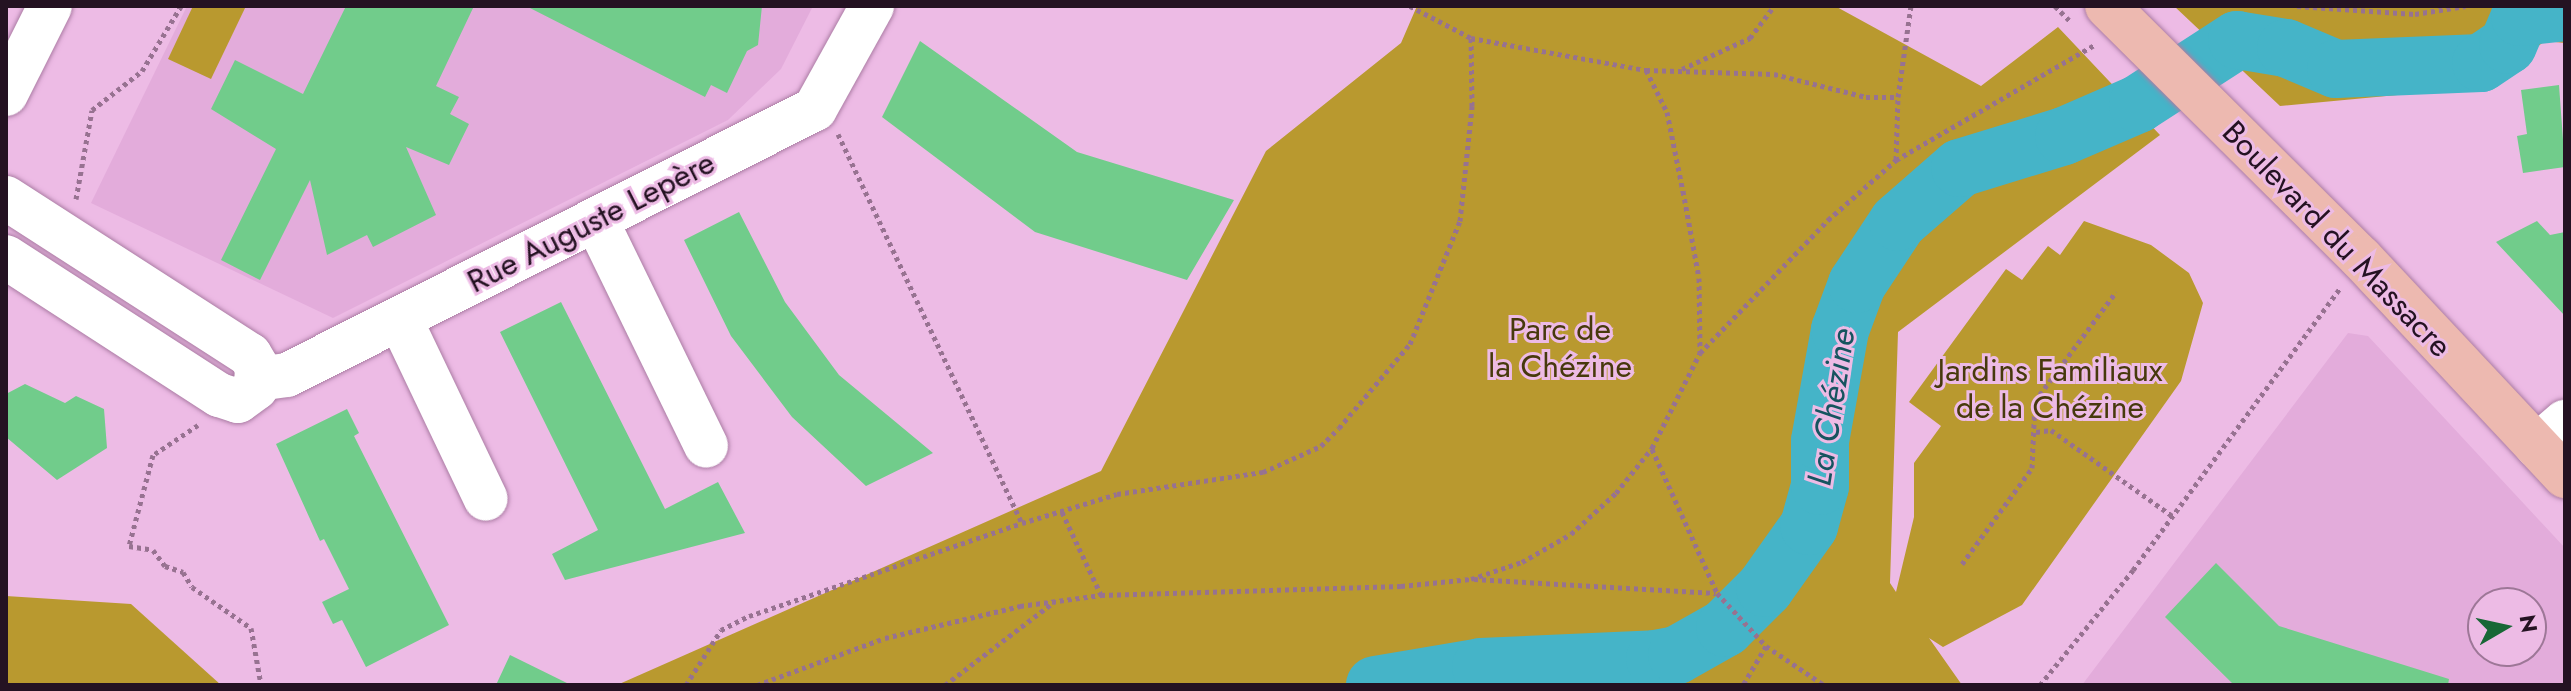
<!DOCTYPE html>
<meta charset="utf-8">
<style>
body{margin:0}
#map{position:relative;width:2571px;height:691px;overflow:hidden;background:#edbbe5;font-family:Jost,sans-serif}
div>[style]{position:absolute}
.built>*{inset:0;background:#e3acdb}
.green>*{inset:0;background:#b9992f}
.river>*{height:58px;margin:-29px;padding:0 29px;transform-origin:29px;border-radius:29px;background:#45b4c8}
.building>*{inset:0;background:#71cc8b}
.path>*{height:5px;margin-top:-2.5px;transform-origin:0;background:repeating-linear-gradient(90deg,#977291 0 4px,transparent 0 8px)}
.roads{filter:drop-shadow(0 0 2px #ab7ca4) drop-shadow(0 0 2px #ab7ca4)}
.minor>*{height:44px;margin:-22px;padding:0 22px;transform-origin:22px;border-radius:22px;background:#fff}
.major>*{height:44px;margin:-22px;padding:0 22px;transform-origin:22px;border-radius:22px;background:#edb9b0}
span{translate:-50% -50%;white-space:nowrap;text-align:center;line-height:1.15;-webkit-text-stroke:6px #edbbe5;paint-order:stroke}
.street-label{font-size:32px;color:#241222}
.park-label{font-size:32px;color:#47390c}
.water-label{font-size:34px;color:#16545f;font-style:italic}
.frame{position:absolute;inset:0;border:8px solid #241222;pointer-events:none}
.north{position:absolute;left:2467px;top:587px;width:80px;height:80px;box-sizing:border-box;background:#edbbe5;border:2px solid #9d7797;border-radius:50%;rotate:81deg;font-size:22px;font-weight:700;line-height:32px;text-align:center;color:#241222}
.north::after{content:'';display:block;margin:auto;width:28px;height:36px;background:#186736;clip-path:polygon(50% 0,100% 100%,50% 72%,0 100%)}
</style>
<div id="map">
<div class="built">
<div style="clip-path:polygon(187px 6px,813px 6px,781px 69px,728px 120px,333px 318px,91px 203px)"></div>
<div style="clip-path:polygon(evenodd,2348px 333px,2368px 336px,2565px 548px,2565px 685px,2082px 685px,2348px 333px,2483px 603px,2531px 603px,2531px 651px,2483px 651px,2483px 603px)"></div>
</div>
<div class="green">
<div style="clip-path:polygon(193px 6px,246px 6px,211px 79px,168px 59px)"></div>
<div style="clip-path:polygon(1417px 6px,1835px 6px,1981px 86px,2058px 27px,2160px 135px,1898px 332px,1890px 583px,1896px 592px,1914px 517px,1914px 463px,1941px 426px,1909px 402px,2006px 269px,2022px 280px,2048px 246px,2060px 255px,2084px 221px,2151px 245px,2189px 273px,2203px 303px,2181px 381px,2022px 605px,1943px 647px,1929px 638px,1962px 685px,617px 685px,1101px 471px,1266px 151px,1401px 43px)"></div>
<div style="clip-path:polygon(2174px 6px,2565px 6px,2565px 43px,2545px 41px,2482px 87px,2280px 106px)"></div>
<div style="clip-path:polygon(6px 596px,131px 604px,221px 685px,6px 685px)"></div>
</div>
<div class="river">
<div style="left:1375px;top:685px;width:108px;rotate:-9.6deg"></div>
<div style="left:1481px;top:667px;width:174px;rotate:-2.6deg"></div>
<div style="left:1655px;top:659px;width:22px;rotate:-10deg"></div>
<div style="left:1677px;top:655px;width:55px;rotate:-29.4deg"></div>
<div style="left:1725px;top:628px;width:57px;rotate:-45deg"></div>
<div style="left:1765px;top:588px;width:76px;rotate:-54.6deg"></div>
<div style="left:1809px;top:526px;width:41px;rotate:-74.6deg"></div>
<div style="left:1820px;top:486px;width:45px;rotate:-90deg"></div>
<div style="left:1820px;top:441px;width:113px;rotate:-79.8deg"></div>
<div style="left:1840px;top:330px;width:49px;rotate:-69.7deg"></div>
<div style="left:1857px;top:284px;width:74px;rotate:-56.5deg"></div>
<div style="left:1898px;top:222px;width:82px;rotate:-41.1deg"></div>
<div style="left:1960px;top:168px;width:109px;rotate:-17.1deg"></div>
<div style="left:2064px;top:136px;width:81px;rotate:-23.4deg"></div>
<div style="left:2138px;top:104px;width:118px;rotate:-32.9deg"></div>
<div style="left:2237px;top:40px;width:50px;rotate:9.3deg"></div>
<div style="left:2286px;top:48px;width:54px;rotate:22.8deg"></div>
<div style="left:2336px;top:69px;width:145px;rotate:-2.4deg"></div>
<div style="left:2481px;top:63px;width:32px;rotate:-34deg"></div>
<div style="left:2508px;top:45px;width:30px;rotate:-67deg"></div>
<div style="left:2520px;top:17px;width:45px;rotate:-6.3deg"></div>
</div>
<div class="building">
<div style="clip-path:polygon(346px 6px,474px 6px,436px 86px,459px 97px,450px 114px,469px 124px,449px 165px,406px 147px,436px 215px,373px 247px,367px 235px,327px 255px,310px 180px,260px 280px,221px 260px,276px 149px,211px 109px,235px 60px,303px 94px)"></div>
<div style="clip-path:polygon(526px 6px,762px 6px,758px 45px,747px 51px,727px 93px,711px 85px,705px 97px)"></div>
<div style="clip-path:polygon(920px 41px,1077px 152px,1234px 200px,1187px 280px,1035px 232px,882px 117px)"></div>
<div style="clip-path:polygon(2559px 85px,2565px 167px,2523px 173px,2517px 136px,2527px 134px,2521px 90px)"></div>
<div style="clip-path:polygon(739px 212px,785px 302px,839px 375px,933px 453px,866px 486px,792px 417px,731px 336px,684px 240px)"></div>
<div style="clip-path:polygon(2537px 221px,2550px 235px,2565px 232px,2565px 316px,2496px 242px)"></div>
<div style="clip-path:polygon(561px 302px,665px 509px,718px 482px,745px 533px,565px 580px,552px 554px,598px 530px,500px 332px)"></div>
<div style="clip-path:polygon(25px 384px,65px 403px,76px 396px,104px 409px,107px 448px,57px 480px,6px 437px,6px 394px)"></div>
<div style="clip-path:polygon(347px 409px,359px 433px,354px 436px,449px 625px,366px 667px,342px 620px,333px 624px,322px 602px,349px 589px,324px 539px,320px 541px,276px 444px)"></div>
<div style="clip-path:polygon(2216px 563px,2279px 626px,2449px 679px,2448px 685px,2234px 685px,2165px 617px)"></div>
<div style="clip-path:polygon(510px 655px,571px 685px,496px 685px)"></div>
</div>
<div class="path">
<div style="left:1410px;top:6px;width:69px;rotate:27.7deg"></div>
<div style="left:2055px;top:6px;width:23px;rotate:45deg"></div>
<div style="left:2297px;top:6px;width:118px;rotate:3.9deg"></div>
<div style="left:2415px;top:14px;width:51px;rotate:-9.1deg"></div>
<div style="left:1682px;top:69px;width:75px;rotate:-24.5deg"></div>
<div style="left:1750px;top:38px;width:40px;rotate:-53deg"></div>
<div style="left:1646px;top:70px;width:128px;rotate:1.8deg"></div>
<div style="left:1774px;top:74px;width:95px;rotate:14deg"></div>
<div style="left:1866px;top:97px;width:32px"></div>
<div style="left:1898px;top:97px;width:92px;rotate:-81.9deg"></div>
<div style="left:838px;top:134px;width:430px;rotate:64.7deg"></div>
<div style="left:1022px;top:523px;width:99px;rotate:-17deg"></div>
<div style="left:1117px;top:494px;width:148px;rotate:-8.6deg"></div>
<div style="left:1263px;top:472px;width:64px;rotate:-24.1deg"></div>
<div style="left:1321px;top:446px;width:25px;rotate:-45deg"></div>
<div style="left:1339px;top:428px;width:110px;rotate:-49.8deg"></div>
<div style="left:1410px;top:344px;width:133px;rotate:-67.9deg"></div>
<div style="left:1460px;top:221px;width:116px;rotate:-84deg"></div>
<div style="left:1472px;top:106px;width:68px;rotate:-90.8deg"></div>
<div style="left:1471px;top:38px;width:178px;rotate:10.4deg"></div>
<div style="left:1646px;top:70px;width:47px;rotate:63.4deg"></div>
<div style="left:1667px;top:112px;width:81px;rotate:78.6deg"></div>
<div style="left:1683px;top:191px;width:88px;rotate:79.6deg"></div>
<div style="left:1699px;top:278px;width:75px;rotate:89.2deg"></div>
<div style="left:1896px;top:160px;width:63px;rotate:-88.2deg"></div>
<div style="left:76px;top:199px;width:90px;rotate:-79.8deg"></div>
<div style="left:92px;top:110px;width:63px;rotate:-38deg"></div>
<div style="left:142px;top:71px;width:76px;rotate:-59deg"></div>
<div style="left:198px;top:425px;width:54px;rotate:146.3deg"></div>
<div style="left:153px;top:455px;width:94px;rotate:104.8deg"></div>
<div style="left:129px;top:546px;width:24px;rotate:9deg"></div>
<div style="left:153px;top:550px;width:20px;rotate:53deg"></div>
<div style="left:165px;top:566px;width:19px;rotate:18deg"></div>
<div style="left:183px;top:572px;width:17px;rotate:59deg"></div>
<div style="left:192px;top:587px;width:72px;rotate:34.8deg"></div>
<div style="left:251px;top:628px;width:58px;rotate:80deg"></div>
<div style="left:2036px;top:432px;width:15px;rotate:-8deg"></div>
<div style="left:2051px;top:430px;width:151px;rotate:35.3deg"></div>
<div style="left:1652px;top:449px;width:158px;rotate:65.7deg"></div>
<div style="left:1717px;top:593px;width:72px;rotate:47.2deg"></div>
<div style="left:1766px;top:646px;width:45px;rotate:120.5deg"></div>
<div style="left:1062px;top:512px;width:92px;rotate:64.8deg"></div>
<div style="left:1962px;top:564px;width:119px;rotate:-53.9deg"></div>
<div style="left:2032px;top:468px;width:67px;rotate:-87.4deg"></div>
<div style="left:2035px;top:401px;width:136px;rotate:-53.4deg"></div>
<div style="left:1474px;top:579px;width:242px;rotate:3.3deg"></div>
<div style="left:1766px;top:646px;width:70px;rotate:33.9deg"></div>
<div style="left:686px;top:685px;width:65px;rotate:-57.5deg"></div>
<div style="left:721px;top:630px;width:31px;rotate:-27deg"></div>
<div style="left:749px;top:616px;width:288px;rotate:-18.8deg"></div>
<div style="left:757px;top:685px;width:136px;rotate:-20.2deg"></div>
<div style="left:885px;top:638px;width:139px;rotate:-13.3deg"></div>
<div style="left:1020px;top:606px;width:82px;rotate:-7.7deg"></div>
<div style="left:1101px;top:595px;width:300px;rotate:-1.7deg"></div>
<div style="left:1401px;top:586px;width:70px;rotate:-5.7deg"></div>
<div style="left:1471px;top:579px;width:54px;rotate:-18.4deg"></div>
<div style="left:1522px;top:562px;width:56px;rotate:-29.7deg"></div>
<div style="left:1571px;top:534px;width:61px;rotate:-42.3deg"></div>
<div style="left:1616px;top:493px;width:58px;rotate:-51.3deg"></div>
<div style="left:1652px;top:448px;width:106px;rotate:-63.2deg"></div>
<div style="left:1700px;top:353px;width:185px;rotate:-46.1deg"></div>
<div style="left:1828px;top:220px;width:91px;rotate:-41.4deg"></div>
<div style="left:1896px;top:160px;width:229px;rotate:-30.1deg"></div>
<div style="left:945px;top:685px;width:137px;rotate:-37.3deg"></div>
<div style="left:2040px;top:685px;width:148px;rotate:-51deg"></div>
<div style="left:2133px;top:570px;width:351px;rotate:-53.7deg"></div>
</div>
<div class="roads">
<div class="minor">
<div style="left:6px;top:94px;width:98px;rotate:-63.4deg"></div>
<div style="left:6px;top:198px;width:290px;rotate:32.8deg"></div>
<div style="left:250px;top:355px;width:14px;rotate:60deg"></div>
<div style="left:257px;top:367px;width:21px;rotate:93deg"></div>
<div style="left:256px;top:388px;width:22px;rotate:144deg"></div>
<div style="left:238px;top:401px;width:20px;rotate:-162deg"></div>
<div style="left:219px;top:395px;width:254px;rotate:-147.1deg"></div>
<div style="left:596px;top:220px;width:251px;rotate:64deg"></div>
<div style="left:400px;top:319px;width:199px;rotate:64.5deg"></div>
<div style="left:258px;top:379px;width:29px;rotate:-8deg"></div>
<div style="left:287px;top:375px;width:591px;rotate:-26.74deg"></div>
<div style="left:815px;top:109px;width:118px;rotate:-61deg"></div>
<div style="left:2537px;top:446px;width:37px;rotate:-41deg"></div>
</div>
<div class="major">
<div style="left:2107px;top:6px;width:358px;rotate:44.8deg"></div>
<div style="left:2361px;top:258px;width:299px;rotate:46.9deg"></div>
</div>
</div>
<div class="street-label">
<span style="left:591px;top:222px;rotate:-27deg">Rue Auguste Lepère</span>
<span style="left:2337px;top:239px;rotate:46deg">Boulevard du Massacre</span>
</div>
<div class="park-label">
<span style="left:1560px;top:348px">Parc de<br>la Chézine</span>
<span style="left:2050px;top:389px">Jardins Familiaux<br>de la Chézine</span>
</div>
<div class="water-label">
<span style="left:1831px;top:407px;rotate:-81deg">La Chézine</span>
</div>
<div class="frame"></div>
<div class="north">N</div>
</div>
